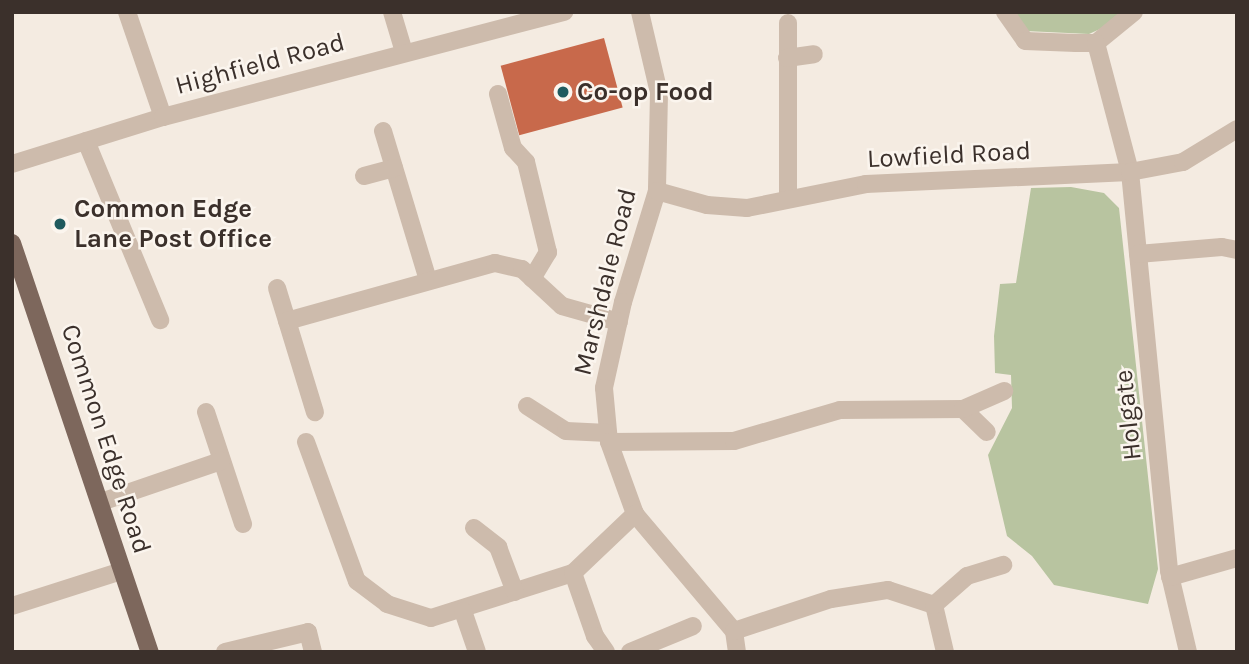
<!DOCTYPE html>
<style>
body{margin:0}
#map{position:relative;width:1249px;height:664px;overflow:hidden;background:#f4ebe1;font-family:Karla,sans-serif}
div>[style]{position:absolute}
.green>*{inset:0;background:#b8c4a0}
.building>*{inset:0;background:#c8694b;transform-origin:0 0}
.minor>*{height:18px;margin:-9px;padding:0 9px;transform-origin:9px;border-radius:9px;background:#cdbbac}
.major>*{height:18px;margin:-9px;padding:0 9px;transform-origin:9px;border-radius:9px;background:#7d675c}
.dots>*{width:19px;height:19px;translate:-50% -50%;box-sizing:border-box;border:4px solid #fbf5ee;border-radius:50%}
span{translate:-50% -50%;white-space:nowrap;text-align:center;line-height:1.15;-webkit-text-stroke:5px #fbf5ee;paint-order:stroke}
.street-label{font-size:26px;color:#3b302b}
.poi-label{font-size:26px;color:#3b302b;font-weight:700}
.left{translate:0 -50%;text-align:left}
.frame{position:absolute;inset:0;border:14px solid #3b302b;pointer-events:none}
</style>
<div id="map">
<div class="green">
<div style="clip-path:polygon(1013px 12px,1122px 12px,1111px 24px,1089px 34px,1026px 31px)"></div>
<div style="clip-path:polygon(1071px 187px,1104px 193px,1119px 208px,1158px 569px,1148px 604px,1054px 585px,1032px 556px,1007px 536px,988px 455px,1012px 408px,1011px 375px,995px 373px,994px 336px,1000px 284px,1016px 283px,1031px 188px)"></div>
</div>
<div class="building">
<div style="left:604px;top:38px;width:72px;height:107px;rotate:75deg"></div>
</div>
<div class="minor">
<div style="left:127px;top:12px;width:111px;rotate:71.1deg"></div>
<div style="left:392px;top:12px;width:42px;rotate:73.3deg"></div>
<div style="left:640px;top:12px;width:83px;rotate:76.8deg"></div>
<div style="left:659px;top:93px;width:98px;rotate:91.2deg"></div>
<div style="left:657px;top:191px;width:116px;rotate:107deg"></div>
<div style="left:623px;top:302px;width:88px;rotate:102.5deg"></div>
<div style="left:604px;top:388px;width:54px;rotate:84.7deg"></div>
<div style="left:609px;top:442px;width:77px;rotate:70.1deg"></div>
<div style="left:635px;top:514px;width:153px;rotate:49.8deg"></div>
<div style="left:734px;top:631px;width:21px;rotate:82deg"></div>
<div style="left:1005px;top:12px;width:35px;rotate:55deg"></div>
<div style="left:1025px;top:41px;width:51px;rotate:2.2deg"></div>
<div style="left:1076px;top:43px;width:20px"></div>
<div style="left:1096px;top:43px;width:49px;rotate:-39.2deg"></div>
<div style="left:788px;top:23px;width:176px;rotate:90deg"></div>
<div style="left:1096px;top:43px;width:133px;rotate:75.2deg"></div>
<div style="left:1130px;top:172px;width:401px;rotate:84.4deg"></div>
<div style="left:1169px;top:571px;width:83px;rotate:76.8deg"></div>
<div style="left:787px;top:58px;width:27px;rotate:-8deg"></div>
<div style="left:498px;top:94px;width:56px;rotate:74.5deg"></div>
<div style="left:513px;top:148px;width:19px;rotate:47deg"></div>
<div style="left:526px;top:162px;width:93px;rotate:76.3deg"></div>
<div style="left:548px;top:252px;width:31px;rotate:121deg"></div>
<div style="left:383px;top:131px;width:156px;rotate:73.2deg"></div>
<div style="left:86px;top:141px;width:194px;rotate:67.5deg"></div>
<div style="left:12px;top:164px;width:158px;rotate:-17.3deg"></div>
<div style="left:163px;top:117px;width:415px;rotate:-14.7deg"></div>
<div style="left:364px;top:176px;width:31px;rotate:-15deg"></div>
<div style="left:657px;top:191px;width:52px;rotate:15.6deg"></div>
<div style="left:707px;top:205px;width:40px;rotate:4.3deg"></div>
<div style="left:747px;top:208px;width:121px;rotate:-11.4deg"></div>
<div style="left:866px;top:184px;width:264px;rotate:-2.6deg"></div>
<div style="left:1130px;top:172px;width:54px;rotate:-10.7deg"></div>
<div style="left:1183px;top:162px;width:63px;rotate:-31.4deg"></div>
<div style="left:1138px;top:254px;width:84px;rotate:-4.8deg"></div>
<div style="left:1222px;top:247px;width:15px;rotate:11deg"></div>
<div style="left:277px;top:288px;width:130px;rotate:73deg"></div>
<div style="left:287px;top:321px;width:216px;rotate:-15.6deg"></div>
<div style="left:495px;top:263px;width:28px;rotate:13deg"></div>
<div style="left:522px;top:269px;width:54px;rotate:42.8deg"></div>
<div style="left:562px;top:306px;width:59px;rotate:15.7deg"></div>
<div style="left:527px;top:406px;width:46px;rotate:32.7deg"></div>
<div style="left:566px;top:431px;width:42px;rotate:2.7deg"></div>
<div style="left:963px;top:409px;width:33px;rotate:44deg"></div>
<div style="left:206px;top:412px;width:118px;rotate:71.7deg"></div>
<div style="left:306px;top:442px;width:148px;rotate:69.9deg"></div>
<div style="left:357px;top:581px;width:38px;rotate:37deg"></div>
<div style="left:387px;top:604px;width:46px;rotate:17.7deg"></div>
<div style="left:431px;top:618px;width:149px;rotate:-17.6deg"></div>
<div style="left:573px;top:573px;width:86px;rotate:-43.6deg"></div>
<div style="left:609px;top:442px;width:125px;rotate:-0.5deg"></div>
<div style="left:734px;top:441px;width:110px;rotate:-16.3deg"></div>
<div style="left:840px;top:410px;width:123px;rotate:-0.5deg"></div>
<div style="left:963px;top:409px;width:45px;rotate:-23.7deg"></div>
<div style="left:101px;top:502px;width:127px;rotate:-18.9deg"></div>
<div style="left:474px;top:528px;width:31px;rotate:38deg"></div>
<div style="left:498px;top:547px;width:48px;rotate:69.3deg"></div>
<div style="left:573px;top:573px;width:67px;rotate:70.8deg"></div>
<div style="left:595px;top:636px;width:19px;rotate:55deg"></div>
<div style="left:1170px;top:577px;width:70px;rotate:-15.8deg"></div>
<div style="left:934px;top:605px;width:48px;rotate:76.8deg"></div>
<div style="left:12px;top:606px;width:115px;rotate:-17.7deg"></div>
<div style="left:463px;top:611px;width:43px;rotate:71.1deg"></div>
<div style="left:734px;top:631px;width:102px;rotate:-18.3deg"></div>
<div style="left:831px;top:599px;width:58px;rotate:-9deg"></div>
<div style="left:888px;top:590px;width:48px;rotate:18.1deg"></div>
<div style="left:934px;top:605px;width:44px;rotate:-41.3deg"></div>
<div style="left:967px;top:576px;width:38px;rotate:-17deg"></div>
<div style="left:225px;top:652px;width:85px;rotate:-13.5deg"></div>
<div style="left:308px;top:632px;width:21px;rotate:76deg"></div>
<div style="left:630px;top:652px;width:68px;rotate:-22.4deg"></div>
</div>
<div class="major">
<div style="left:12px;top:243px;width:432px;rotate:71.4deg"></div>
</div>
<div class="dots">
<div style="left:563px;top:92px;background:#1f5a5e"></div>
<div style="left:60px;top:224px;background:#1f5a5e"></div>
</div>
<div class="street-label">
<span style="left:260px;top:64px;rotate:-15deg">Highfield Road</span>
<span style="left:949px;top:155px;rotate:-3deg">Lowfield Road</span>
<span style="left:605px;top:282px;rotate:-76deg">Marshdale Road</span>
<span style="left:1128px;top:415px;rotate:-96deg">Holgate</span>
<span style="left:106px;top:439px;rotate:72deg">Common Edge Road</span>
</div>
<div class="poi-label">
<span class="left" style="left:577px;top:92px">Co-op Food</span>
<span class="left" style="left:74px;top:224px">Common Edge<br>Lane Post Office</span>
</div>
<div class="frame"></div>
</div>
